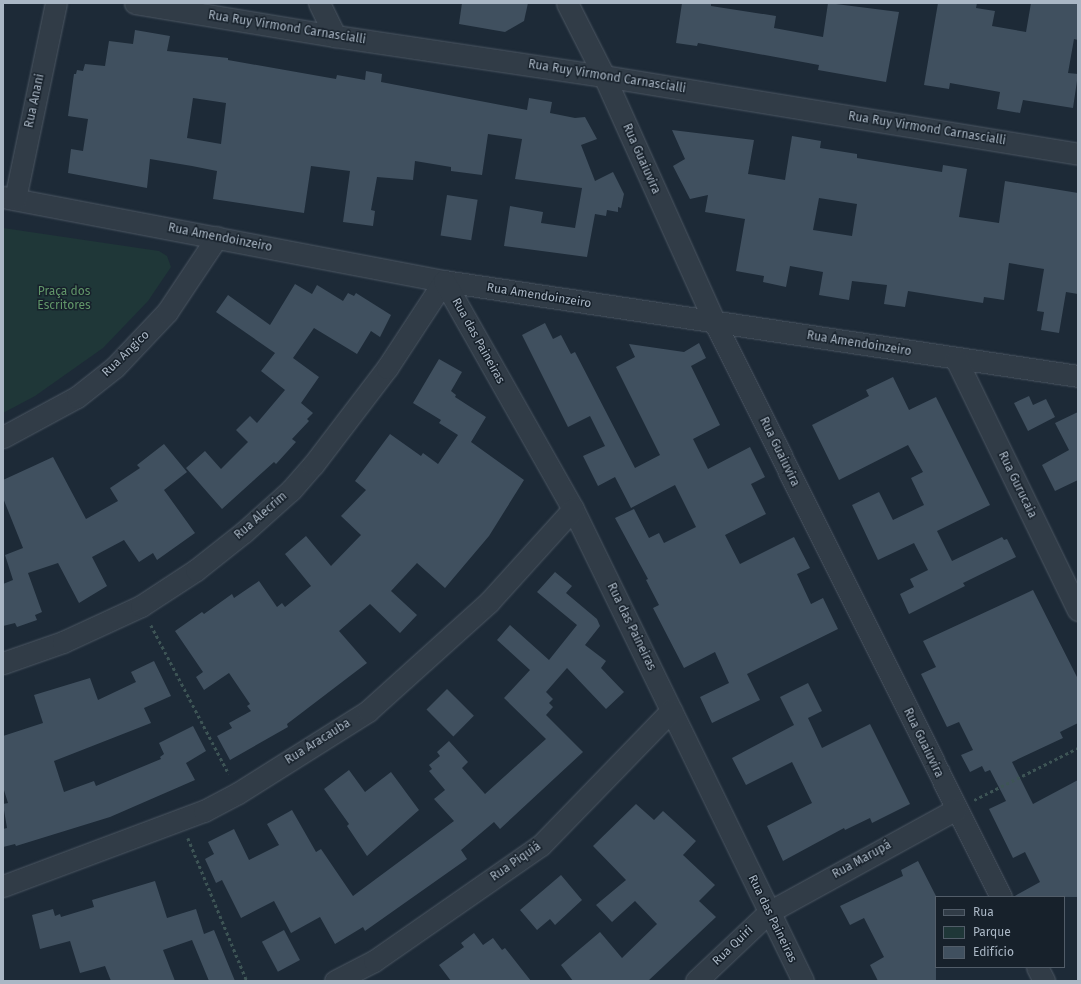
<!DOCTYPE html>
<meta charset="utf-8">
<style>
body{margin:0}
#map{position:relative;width:1081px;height:984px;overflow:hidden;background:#1d2a37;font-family:"Fira Sans",sans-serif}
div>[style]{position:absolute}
.green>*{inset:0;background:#1f3738}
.building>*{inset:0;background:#40505f;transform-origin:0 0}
.path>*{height:2.5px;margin-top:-1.25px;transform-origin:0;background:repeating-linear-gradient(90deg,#3d5455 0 3px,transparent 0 6px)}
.roads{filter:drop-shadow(0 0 1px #4c5763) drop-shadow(0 0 1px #4c5763)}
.minor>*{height:21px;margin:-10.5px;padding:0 10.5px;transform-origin:10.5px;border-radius:10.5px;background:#313c47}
span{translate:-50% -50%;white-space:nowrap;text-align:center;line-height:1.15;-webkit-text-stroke:3px #17212b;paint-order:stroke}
.street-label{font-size:12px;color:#aab7c5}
.park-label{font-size:12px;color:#619669}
.frame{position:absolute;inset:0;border:4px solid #aab7c5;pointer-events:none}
.legend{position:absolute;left:935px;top:896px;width:130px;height:72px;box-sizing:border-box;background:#17212b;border:1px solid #525d69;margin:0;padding:5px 7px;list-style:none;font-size:12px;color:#aab7c5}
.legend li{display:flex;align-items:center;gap:8px;height:20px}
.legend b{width:20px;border:1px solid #525d69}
</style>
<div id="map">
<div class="green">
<div style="clip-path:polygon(3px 228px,159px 251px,167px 256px,171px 267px,148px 301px,103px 348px,35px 396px,3px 413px)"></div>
</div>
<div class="building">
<div style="clip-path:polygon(462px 3px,528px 3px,524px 21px,505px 32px,459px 24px)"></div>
<div style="clip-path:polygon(682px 3px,711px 3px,711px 6px,776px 16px,774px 28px,823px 37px,828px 3px,899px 12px,886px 82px,818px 70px,819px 65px,748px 52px,698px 43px,697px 46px,676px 43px)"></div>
<div style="clip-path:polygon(938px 3px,977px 3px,976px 8px,995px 11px,992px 26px,1026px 32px,1031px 3px,1078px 3px,1078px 40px,1074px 39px,1068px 73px,1078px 74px,1073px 108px,1023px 100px,1020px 113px,997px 109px,1000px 92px,950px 83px,949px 89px,924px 85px)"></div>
<div style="clip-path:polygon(evenodd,135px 30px,170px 36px,167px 51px,228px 58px,228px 60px,336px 79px,337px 75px,365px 80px,366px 71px,382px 74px,381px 82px,527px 110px,529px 98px,552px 102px,550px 113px,575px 118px,585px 117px,597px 139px,581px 145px,595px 181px,613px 172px,624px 194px,621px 208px,618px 207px,618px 212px,607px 210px,606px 216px,595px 214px,587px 257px,504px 246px,510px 206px,543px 212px,541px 223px,575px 228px,582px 188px,515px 179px,522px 139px,488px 134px,482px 175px,451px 171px,451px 167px,415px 161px,413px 180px,377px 177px,371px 210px,375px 211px,373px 226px,343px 222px,350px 171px,311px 166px,304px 213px,213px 199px,217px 171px,192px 166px,150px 159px,147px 188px,68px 173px,71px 149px,83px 151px,88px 119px,68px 116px,74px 74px,76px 74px,77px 70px,83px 71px,85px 64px,105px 66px,109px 41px,133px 44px,135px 30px,193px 98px,226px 103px,221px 144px,187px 138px,193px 98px)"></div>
<div style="clip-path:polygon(evenodd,672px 130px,754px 140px,748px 174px,785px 180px,792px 136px,821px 141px,820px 148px,857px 154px,857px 158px,942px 172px,943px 165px,967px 169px,959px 217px,999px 223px,1005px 181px,1078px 193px,1078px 294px,1066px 292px,1059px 333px,1041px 330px,1044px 312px,1037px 311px,1044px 269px,1009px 263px,1004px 300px,984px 297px,983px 303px,908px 291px,905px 307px,884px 304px,887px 285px,852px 281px,849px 300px,819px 295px,823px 272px,790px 266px,786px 287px,763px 282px,764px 276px,736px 271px,745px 219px,705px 212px,708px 195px,690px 199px,673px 166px,685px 159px,672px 130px,819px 198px,857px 204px,852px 236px,813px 230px,819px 198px)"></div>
<div style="left:447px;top:195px;width:31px;height:41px;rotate:9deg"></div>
<div style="clip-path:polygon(295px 284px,312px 294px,317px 285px,343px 301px,348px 293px,354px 296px,356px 293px,391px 315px,380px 337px,371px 331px,357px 354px,314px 328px,293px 358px,319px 377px,301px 403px,313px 413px,307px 419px,309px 421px,292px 439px,296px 442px,276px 464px,274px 462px,222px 509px,186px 468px,205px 451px,221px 469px,248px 442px,236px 430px,250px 416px,257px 423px,285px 390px,261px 371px,275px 353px,216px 312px,228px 295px,270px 325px)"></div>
<div style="clip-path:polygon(545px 323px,553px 339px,561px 335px,571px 354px,575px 352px,635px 468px,660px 455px,616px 367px,635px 357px,629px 344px,684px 352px,699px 343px,706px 358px,691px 366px,720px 425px,693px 439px,708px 469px,750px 447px,765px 477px,751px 484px,766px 514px,725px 535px,740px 564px,794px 537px,810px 568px,797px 574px,811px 604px,823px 598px,838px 629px,747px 674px,760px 700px,712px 723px,700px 697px,729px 683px,715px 652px,684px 668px,653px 608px,659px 605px,646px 580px,648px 579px,615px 518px,634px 509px,649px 538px,659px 533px,664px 543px,696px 527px,675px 485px,631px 508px,615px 477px,598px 486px,583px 456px,605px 446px,590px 416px,568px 427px,522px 335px)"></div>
<div style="clip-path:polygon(439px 359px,462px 372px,451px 391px,456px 395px,455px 397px,486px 417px,471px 442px,524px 480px,489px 536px,445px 588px,417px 563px,391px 591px,417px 615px,400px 633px,370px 604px,339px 631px,367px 663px,287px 724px,288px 727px,230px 760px,217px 736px,232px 728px,229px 723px,251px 711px,247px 706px,250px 704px,229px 673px,204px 690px,196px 677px,203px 672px,175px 631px,202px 612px,204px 614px,232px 594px,234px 598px,259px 581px,277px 607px,282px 603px,285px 607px,311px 586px,285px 554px,306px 536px,331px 566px,361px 535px,341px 516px,366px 490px,355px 481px,390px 434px,421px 456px,423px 453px,438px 464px,458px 435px,439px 423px,441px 420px,413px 403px)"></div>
<div style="clip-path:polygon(893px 377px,909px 410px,936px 397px,990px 505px,937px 531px,952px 561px,1002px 537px,1004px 540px,1007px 539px,1016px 557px,963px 583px,965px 586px,909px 614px,900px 594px,914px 587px,910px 579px,928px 570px,914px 543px,878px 560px,852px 505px,879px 492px,893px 520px,924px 505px,911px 478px,923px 472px,908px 445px,839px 480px,812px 425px,869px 396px,866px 390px)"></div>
<div style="clip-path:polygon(1029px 396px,1033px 405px,1046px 399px,1055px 417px,1028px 431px,1014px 403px)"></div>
<div style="clip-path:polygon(1078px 412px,1078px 480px,1055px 491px,1042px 465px,1069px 450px,1055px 423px)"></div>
<div style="clip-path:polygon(164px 444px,187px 472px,164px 490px,195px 533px,157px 560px,153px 553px,139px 562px,124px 540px,92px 557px,107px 586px,79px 603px,58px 563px,28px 573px,42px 612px,35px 615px,37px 620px,17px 627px,15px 623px,3px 626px,3px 584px,13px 580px,5px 555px,23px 548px,3px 498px,3px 480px,53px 457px,86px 519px,118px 501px,110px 488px,140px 468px,137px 465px)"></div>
<div style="clip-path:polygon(555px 572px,572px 586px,566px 593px,597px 619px,600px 626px,585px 645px,606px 661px,601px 668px,624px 692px,606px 709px,567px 668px,546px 692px,553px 699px,549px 703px,553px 707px,546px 715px,583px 752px,500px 829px,494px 822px,461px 850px,467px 859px,365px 931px,363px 927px,335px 944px,320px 917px,291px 933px,274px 901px,241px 918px,222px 880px,216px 883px,205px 859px,214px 854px,208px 842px,234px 829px,249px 860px,279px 845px,267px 824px,292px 810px,316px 852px,321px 849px,353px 896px,454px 821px,434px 799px,445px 790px,429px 771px,432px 769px,429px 765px,440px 756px,437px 752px,449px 741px,468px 762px,462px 768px,485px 794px,546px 739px,504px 698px,530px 670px,497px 640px,510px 625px,549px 660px,577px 625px,537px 592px)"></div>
<div style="clip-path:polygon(1033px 590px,1078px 679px,1078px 723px,1060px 732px,1063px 738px,1012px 762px,1033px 804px,1078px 780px,1078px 897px,1013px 897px,1040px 882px,1025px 852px,1013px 858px,989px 809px,1006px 801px,990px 770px,985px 772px,982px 766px,970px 772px,961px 755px,973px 750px,959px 722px,947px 727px,921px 674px,936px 667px,923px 641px)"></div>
<div style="clip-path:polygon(154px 661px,171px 696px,144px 708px,151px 723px,54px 761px,64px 792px,94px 781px,96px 786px,161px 759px,160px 757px,164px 754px,159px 743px,193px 726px,206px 751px,186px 763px,195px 780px,110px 817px,16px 846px,15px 844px,3px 847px,3px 829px,7px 828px,3px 804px,8px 803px,3px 787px,3px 736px,43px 723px,34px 695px,90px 678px,98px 700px,136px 682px,131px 672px)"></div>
<div style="clip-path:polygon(808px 683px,822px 711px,808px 718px,822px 748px,870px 724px,910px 804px,872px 823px,870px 818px,845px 830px,844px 828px,783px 861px,767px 826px,812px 803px,792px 762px,746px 785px,732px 758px,794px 725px,780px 697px)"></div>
<div style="left:447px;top:689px;width:38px;height:29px;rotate:45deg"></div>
<div style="clip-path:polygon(349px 770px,365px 792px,391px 772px,419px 810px,367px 856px,347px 826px,349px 824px,324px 789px)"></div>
<div style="clip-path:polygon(636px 804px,654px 820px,663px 811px,696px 841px,683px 855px,715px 885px,699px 901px,716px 917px,648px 981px,573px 981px,561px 965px,600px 932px,622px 958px,657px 924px,635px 901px,612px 922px,596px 905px,626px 880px,593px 846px)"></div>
<div style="clip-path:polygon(918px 861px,936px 896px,936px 981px,878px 981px,870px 965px,884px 957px,864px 918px,850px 925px,840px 906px,903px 876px,901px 870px)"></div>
<div style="clip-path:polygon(561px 875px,582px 900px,555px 925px,550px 919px,537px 930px,520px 910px)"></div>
<div style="clip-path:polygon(155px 881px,167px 918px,196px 909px,204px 934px,214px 930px,235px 981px,209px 981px,192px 940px,163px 950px,175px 981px,111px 981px,105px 966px,80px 973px,70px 941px,40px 949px,32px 915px,53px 909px,55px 916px,60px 914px,61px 917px,94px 907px,92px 900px)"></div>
<div style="left:284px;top:930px;width:34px;height:25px;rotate:62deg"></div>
<div style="clip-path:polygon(474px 933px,483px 945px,493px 938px,502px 950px,505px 948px,531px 981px,451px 981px,439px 965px,464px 947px,461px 943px)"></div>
</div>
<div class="path">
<div style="left:151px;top:625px;width:168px;rotate:62.4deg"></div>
<div style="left:974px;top:800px;width:116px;rotate:-26.6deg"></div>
<div style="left:188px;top:838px;width:155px;rotate:67.6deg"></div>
</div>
<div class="roads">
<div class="minor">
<div style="left:135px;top:3px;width:203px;rotate:9.4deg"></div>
<div style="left:335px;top:36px;width:272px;rotate:8.5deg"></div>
<div style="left:604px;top:76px;width:480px;rotate:9.3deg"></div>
<div style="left:319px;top:3px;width:37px;rotate:64deg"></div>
<div style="left:567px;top:3px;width:82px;rotate:63.1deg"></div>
<div style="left:604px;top:76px;width:271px;rotate:65.8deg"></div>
<div style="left:715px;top:323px;width:641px;rotate:63.51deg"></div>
<div style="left:3px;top:197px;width:449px;rotate:10.8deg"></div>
<div style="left:444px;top:281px;width:641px;rotate:8.52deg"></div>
<div style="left:15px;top:199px;width:200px;rotate:-78.2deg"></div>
<div style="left:956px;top:359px;width:279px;rotate:64.1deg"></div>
<div style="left:3px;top:437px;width:84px;rotate:-28.4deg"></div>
<div style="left:77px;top:397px;width:48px;rotate:-38.3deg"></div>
<div style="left:115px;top:367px;width:76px;rotate:-46.6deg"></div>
<div style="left:167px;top:312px;width:90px;rotate:-56.3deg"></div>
<div style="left:3px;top:663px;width:64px;rotate:-19.3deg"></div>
<div style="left:63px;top:642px;width:86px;rotate:-24.8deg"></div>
<div style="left:141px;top:606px;width:66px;rotate:-33.2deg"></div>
<div style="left:196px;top:570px;width:61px;rotate:-38.4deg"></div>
<div style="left:244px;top:532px;width:63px;rotate:-41.8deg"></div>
<div style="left:291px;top:490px;width:33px;rotate:-49deg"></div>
<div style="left:313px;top:465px;width:122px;rotate:-52.7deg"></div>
<div style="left:387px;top:368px;width:104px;rotate:-56.8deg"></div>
<div style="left:444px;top:281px;width:262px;rotate:60.5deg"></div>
<div style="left:573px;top:509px;width:525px;rotate:64.02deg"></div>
<div style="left:3px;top:886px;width:215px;rotate:-20.5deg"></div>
<div style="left:204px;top:811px;width:38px;rotate:-28deg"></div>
<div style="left:238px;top:793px;width:154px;rotate:-32.2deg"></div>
<div style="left:368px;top:711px;width:163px;rotate:-42deg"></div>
<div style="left:489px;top:602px;width:125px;rotate:-47.9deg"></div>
<div style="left:1037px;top:967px;width:16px;rotate:63deg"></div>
<div style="left:335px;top:981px;width:44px;rotate:-27.1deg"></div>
<div style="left:374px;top:961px;width:203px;rotate:-34.8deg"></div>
<div style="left:541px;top:845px;width:187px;rotate:-45.9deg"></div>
<div style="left:696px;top:981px;width:100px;rotate:-43.4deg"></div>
<div style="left:769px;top:912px;width:213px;rotate:-28.8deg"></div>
</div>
</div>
<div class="street-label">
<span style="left:287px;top:28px;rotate:9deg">Rua Ruy Virmond Carnascialli</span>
<span style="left:607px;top:77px;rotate:9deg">Rua Ruy Virmond Carnascialli</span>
<span style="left:35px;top:101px;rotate:-78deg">Rua Anani</span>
<span style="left:927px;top:129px;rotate:9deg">Rua Ruy Virmond Carnascialli</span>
<span style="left:641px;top:159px;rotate:66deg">Rua Guaiuvira</span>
<span style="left:220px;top:238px;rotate:11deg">Rua Amendoinzeiro</span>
<span style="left:539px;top:296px;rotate:9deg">Rua Amendoinzeiro</span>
<span style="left:478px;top:341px;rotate:61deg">Rua das Paineiras</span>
<span style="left:859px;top:344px;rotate:9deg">Rua Amendoinzeiro</span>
<span style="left:126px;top:354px;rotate:-44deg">Rua Angico</span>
<span style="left:779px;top:452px;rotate:64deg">Rua Guaiuvira</span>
<span style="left:1017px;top:485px;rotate:64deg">Rua Gurucaia</span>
<span style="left:261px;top:516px;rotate:-41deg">Rua Alecrim</span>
<span style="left:631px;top:627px;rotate:64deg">Rua das Paineiras</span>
<span style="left:318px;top:742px;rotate:-32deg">Rua Aracauba</span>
<span style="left:923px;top:743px;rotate:64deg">Rua Guaiuvira</span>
<span style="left:862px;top:860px;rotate:-29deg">Rua Marupá</span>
<span style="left:516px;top:862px;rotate:-35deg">Rua Piquiá</span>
<span style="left:772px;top:919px;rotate:64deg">Rua das Paineiras</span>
<span style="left:733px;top:946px;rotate:-44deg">Rua Quiri</span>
</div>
<div class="park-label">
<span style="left:64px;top:299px">Praça dos<br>Escritores</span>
</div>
<div class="frame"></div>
<ul class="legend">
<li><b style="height:5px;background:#313c47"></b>Rua</li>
<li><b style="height:11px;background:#1f3738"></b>Parque</li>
<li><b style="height:11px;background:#40505f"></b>Edifício</li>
</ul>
</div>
